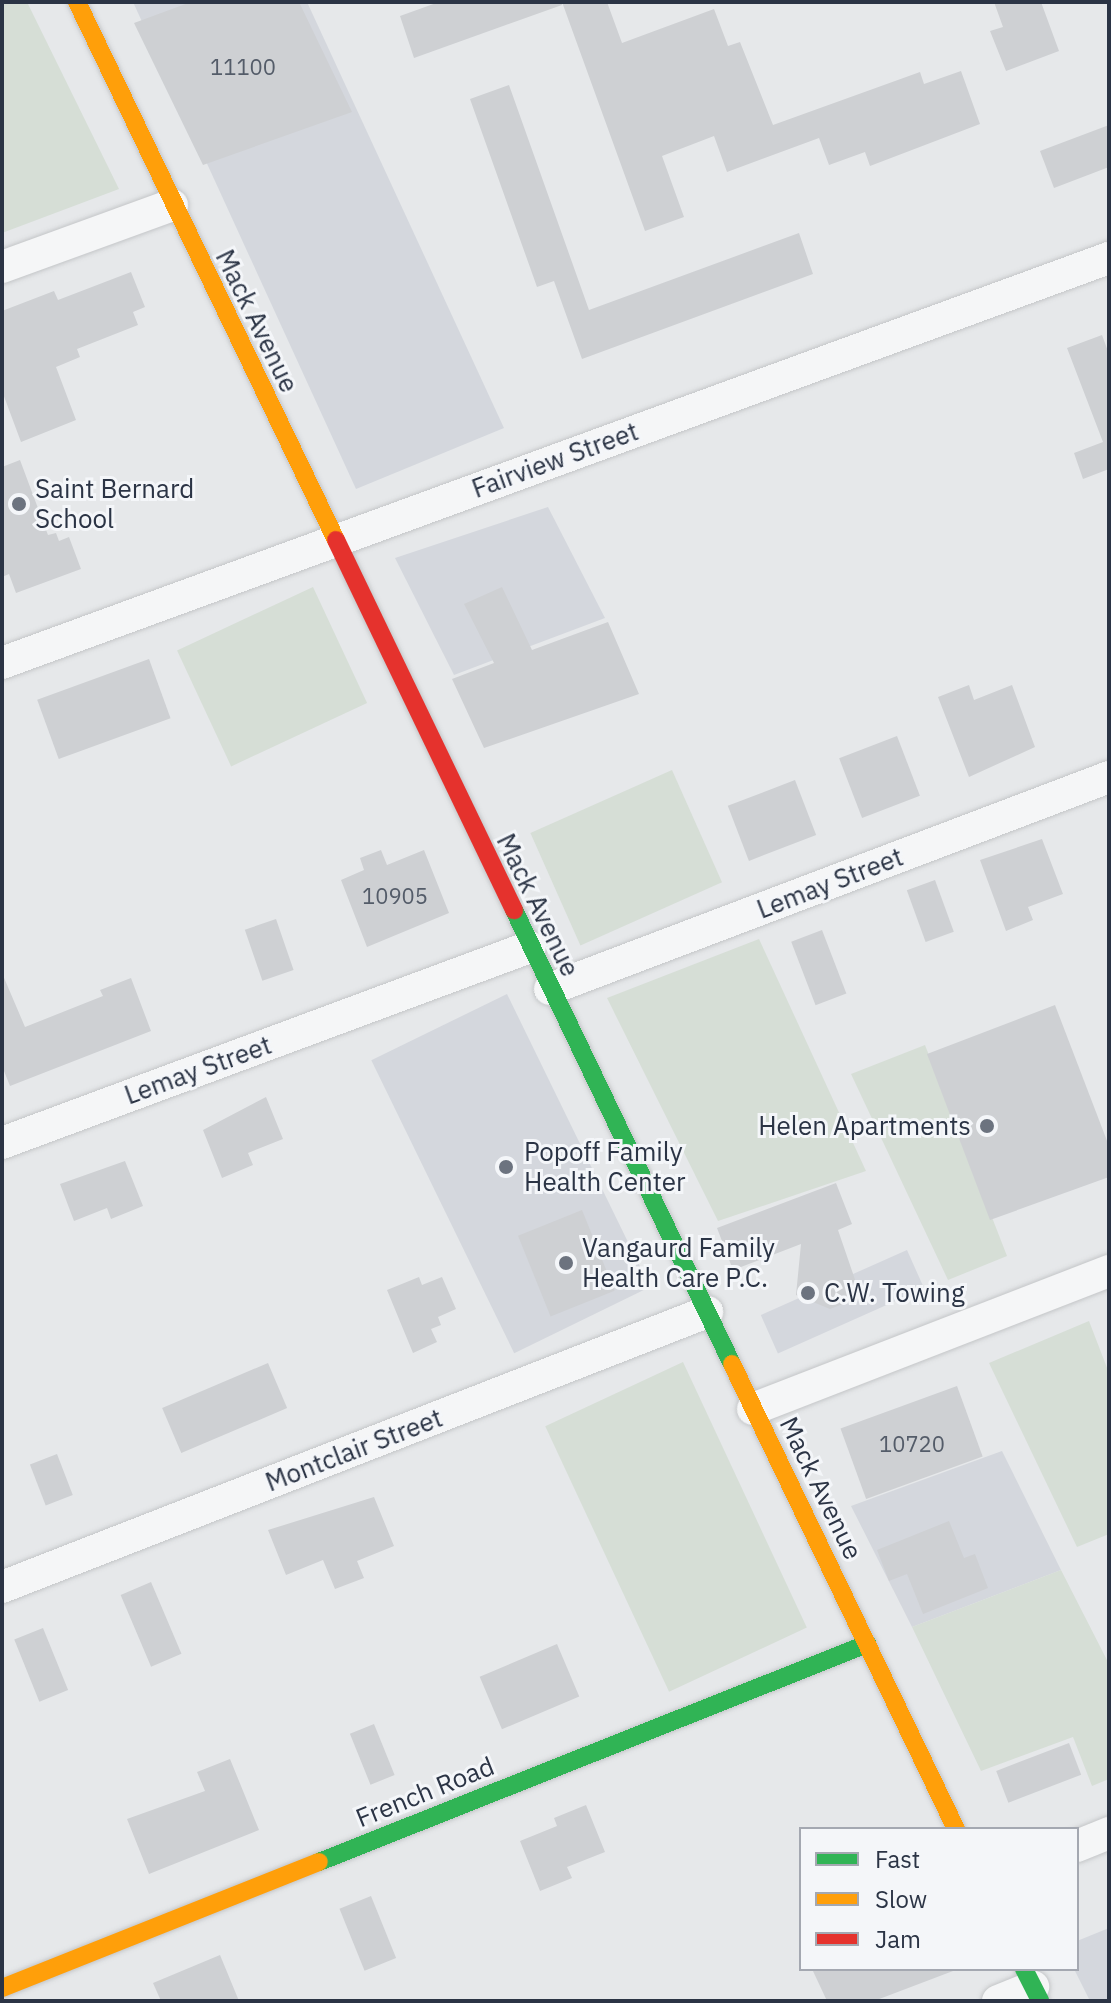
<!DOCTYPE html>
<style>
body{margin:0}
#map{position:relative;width:1111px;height:2003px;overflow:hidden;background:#e6e8ea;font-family:"IBM Plex Sans",sans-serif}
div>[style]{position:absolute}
.built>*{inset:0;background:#d4d7dd;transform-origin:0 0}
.green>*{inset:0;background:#d6ded6;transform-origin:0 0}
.building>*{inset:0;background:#ced0d3;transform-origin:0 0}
.roads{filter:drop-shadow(0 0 2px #c4c6c8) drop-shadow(0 0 2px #c4c6c8)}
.street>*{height:32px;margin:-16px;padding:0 16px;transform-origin:16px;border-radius:16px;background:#f5f6f7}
.fast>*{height:18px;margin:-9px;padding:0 9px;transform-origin:9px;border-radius:9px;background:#30b455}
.slow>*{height:18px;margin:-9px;padding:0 9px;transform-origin:9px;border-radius:9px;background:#ff9f0a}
.jam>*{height:18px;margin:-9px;padding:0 9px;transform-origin:9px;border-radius:9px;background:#e5322d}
.dots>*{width:22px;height:22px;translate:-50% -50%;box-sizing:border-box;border:4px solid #f4f6f9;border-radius:50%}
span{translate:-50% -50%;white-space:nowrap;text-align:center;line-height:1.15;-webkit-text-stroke:6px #f4f6f9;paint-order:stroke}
.number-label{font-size:22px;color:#545c69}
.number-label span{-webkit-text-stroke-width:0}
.street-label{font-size:26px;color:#2b3445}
.poi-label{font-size:26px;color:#2b3445}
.left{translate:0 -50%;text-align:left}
.right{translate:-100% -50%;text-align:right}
.frame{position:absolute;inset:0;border:4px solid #2b3445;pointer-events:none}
.legend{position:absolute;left:799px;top:1827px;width:280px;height:144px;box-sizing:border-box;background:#f4f6f9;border:2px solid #a4a8b1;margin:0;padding:10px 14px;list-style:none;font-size:24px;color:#2b3445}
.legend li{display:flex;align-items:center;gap:16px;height:40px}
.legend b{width:40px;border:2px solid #a4a8b1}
</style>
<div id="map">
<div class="built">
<div style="clip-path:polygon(133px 2px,307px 2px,504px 428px,356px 489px)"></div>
<div style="clip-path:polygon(548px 507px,605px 618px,454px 675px,395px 558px)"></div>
<div style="left:507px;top:994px;width:326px;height:151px;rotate:64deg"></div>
<div style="left:907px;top:1250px;width:42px;height:160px;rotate:66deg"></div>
<div style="clip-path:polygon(1002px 1451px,1061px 1570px,912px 1627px,851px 1506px)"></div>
<div style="clip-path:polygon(1109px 1928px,1109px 2001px,1090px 2001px,1074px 1969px,1077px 1941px)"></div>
</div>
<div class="green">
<div style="clip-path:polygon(2px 2px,27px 2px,119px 189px,2px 233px)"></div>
<div style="left:313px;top:587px;width:128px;height:150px;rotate:65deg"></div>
<div style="left:672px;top:770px;width:123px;height:155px;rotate:66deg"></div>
<div style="clip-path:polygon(759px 939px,866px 1171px,718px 1221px,607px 998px)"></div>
<div style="clip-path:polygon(925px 1045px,1007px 1256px,948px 1280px,851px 1074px)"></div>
<div style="clip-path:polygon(1089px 1321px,1109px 1373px,1109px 1534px,1077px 1547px,989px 1363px)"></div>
<div style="left:683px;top:1362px;width:293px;height:152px;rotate:65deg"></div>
<div style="clip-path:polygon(1061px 1570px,1109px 1664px,1109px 1779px,1092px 1786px,1073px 1737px,981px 1771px,912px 1627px)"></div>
</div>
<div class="building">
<div style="clip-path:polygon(191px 2px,299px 2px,352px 112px,203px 165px,134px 23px)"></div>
<div style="clip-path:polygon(439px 2px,561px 2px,562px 5px,414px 58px,400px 16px)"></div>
<div style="clip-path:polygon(562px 2px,607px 2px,622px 43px,714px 9px,728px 46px,740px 42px,773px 125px,920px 72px,924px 84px,961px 71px,980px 124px,870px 166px,865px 152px,829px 165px,819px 138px,727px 172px,714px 136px,662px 156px,684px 217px,645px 231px)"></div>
<div style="clip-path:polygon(994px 2px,1041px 2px,1059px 51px,1006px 71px,990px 31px,1003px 27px)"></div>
<div style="clip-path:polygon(509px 85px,589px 310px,799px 233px,813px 274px,582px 359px,554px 281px,537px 287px,470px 99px)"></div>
<div style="clip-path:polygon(1109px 125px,1109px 167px,1054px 188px,1040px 151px)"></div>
<div style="clip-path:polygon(131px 272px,145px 307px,133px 312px,138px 325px,77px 349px,80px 357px,56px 367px,76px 420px,21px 442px,2px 391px,2px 311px,54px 291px,58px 300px)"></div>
<div style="clip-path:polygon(1102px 335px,1109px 354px,1109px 469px,1083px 479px,1074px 453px,1103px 442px,1067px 348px)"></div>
<div style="clip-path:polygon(20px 460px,48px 535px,56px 533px,59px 541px,69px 537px,81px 569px,16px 593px,9px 574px,2px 577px,2px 467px)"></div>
<div style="clip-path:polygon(502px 587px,532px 650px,608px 622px,639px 694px,484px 748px,452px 679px,494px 663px,464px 604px)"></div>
<div style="left:149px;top:659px;width:63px;height:119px;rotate:70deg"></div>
<div style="clip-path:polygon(969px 685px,974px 700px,1012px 685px,1035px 747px,969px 777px,938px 697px)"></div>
<div style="left:897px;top:736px;width:64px;height:62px;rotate:69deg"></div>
<div style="left:795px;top:780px;width:59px;height:72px;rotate:69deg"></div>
<div style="clip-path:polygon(1042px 839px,1063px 894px,1028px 907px,1033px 920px,1006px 931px,980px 860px)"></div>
<div style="clip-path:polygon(381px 850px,387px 865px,424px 850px,449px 913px,367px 947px,341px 880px,364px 870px,360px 858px)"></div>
<div style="left:935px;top:880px;width:55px;height:30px;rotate:70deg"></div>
<div style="left:276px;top:919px;width:54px;height:33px;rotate:71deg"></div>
<div style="left:822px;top:930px;width:68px;height:33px;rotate:69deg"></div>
<div style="clip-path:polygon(2px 973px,25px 1027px,103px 996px,100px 990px,131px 978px,151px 1031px,10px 1086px,2px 1066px)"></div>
<div style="clip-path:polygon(1055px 1005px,1109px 1146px,1109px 1177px,990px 1220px,927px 1054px)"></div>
<div style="clip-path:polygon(266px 1097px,283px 1139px,248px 1153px,253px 1165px,222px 1178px,203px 1130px)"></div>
<div style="clip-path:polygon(125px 1161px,143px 1206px,111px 1219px,107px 1208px,74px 1221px,60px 1184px)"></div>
<div style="clip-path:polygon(836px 1183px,852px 1224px,838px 1230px,861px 1297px,830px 1309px,796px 1295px,801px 1244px,733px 1270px,717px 1228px)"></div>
<div style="left:582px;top:1210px;width:87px;height:69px;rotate:68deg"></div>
<div style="clip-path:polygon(419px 1277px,422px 1285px,442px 1277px,456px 1309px,438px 1317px,441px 1325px,431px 1329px,437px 1342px,413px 1353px,387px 1290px)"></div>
<div style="left:268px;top:1363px;width:49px;height:115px;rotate:67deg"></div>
<div style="left:957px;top:1386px;width:75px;height:124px;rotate:70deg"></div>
<div style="left:57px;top:1454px;width:44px;height:29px;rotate:69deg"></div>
<div style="clip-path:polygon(374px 1497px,394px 1546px,357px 1561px,364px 1578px,335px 1589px,323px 1560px,286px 1575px,268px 1530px)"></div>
<div style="clip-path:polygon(949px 1521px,964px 1558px,975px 1554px,988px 1588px,923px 1614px,907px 1574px,889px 1581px,877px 1550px)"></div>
<div style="left:151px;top:1582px;width:78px;height:33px;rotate:67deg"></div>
<div style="left:43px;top:1628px;width:67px;height:31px;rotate:68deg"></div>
<div style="left:557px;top:1644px;width:57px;height:84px;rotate:67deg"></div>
<div style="left:374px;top:1724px;width:55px;height:26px;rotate:68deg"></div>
<div style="left:1069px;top:1743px;width:34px;height:78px;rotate:69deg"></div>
<div style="clip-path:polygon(230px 1759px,259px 1830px,149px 1874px,127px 1819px,205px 1791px,197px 1772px)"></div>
<div style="clip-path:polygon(586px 1805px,605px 1852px,567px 1867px,572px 1878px,540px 1891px,520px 1841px,557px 1826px,554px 1818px)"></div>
<div style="left:371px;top:1896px;width:67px;height:34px;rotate:68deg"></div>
<div style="clip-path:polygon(220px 1955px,239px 2001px,161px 2001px,153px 1983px)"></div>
<div style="clip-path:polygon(812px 1969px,952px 1969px,953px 1971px,874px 2001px,827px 2001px)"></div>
</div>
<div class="roads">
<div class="street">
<div style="left:2px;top:267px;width:181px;rotate:-20deg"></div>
<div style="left:2px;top:663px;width:1179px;rotate:-20.1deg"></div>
<div style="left:550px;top:989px;width:598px;rotate:-20.77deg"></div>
<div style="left:2px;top:1143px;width:563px;rotate:-20.37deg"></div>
<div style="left:753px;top:1409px;width:382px;rotate:-21.2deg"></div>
<div style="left:2px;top:1587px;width:757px;rotate:-21.31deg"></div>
<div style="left:1077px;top:1846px;width:35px;rotate:-22deg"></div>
<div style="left:998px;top:2001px;width:38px;rotate:-22deg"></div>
</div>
<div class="fast">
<div style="left:514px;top:910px;width:504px;rotate:64.35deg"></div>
<div style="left:319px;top:1862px;width:590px;rotate:-21.69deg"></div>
<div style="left:1024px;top:1969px;width:36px;rotate:63deg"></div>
</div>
<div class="slow">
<div style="left:77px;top:2px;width:597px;rotate:64.29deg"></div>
<div style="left:732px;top:1364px;width:516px;rotate:64.28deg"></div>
<div style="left:2px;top:1988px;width:341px;rotate:-21.7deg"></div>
</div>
<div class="jam">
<div style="left:336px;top:540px;width:411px;rotate:64.3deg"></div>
</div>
</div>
<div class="dots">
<div style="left:19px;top:504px;background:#6c737f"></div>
<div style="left:987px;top:1126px;background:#6c737f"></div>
<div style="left:506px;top:1167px;background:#6c737f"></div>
<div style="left:566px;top:1263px;background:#6c737f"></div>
<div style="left:808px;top:1293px;background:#6c737f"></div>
</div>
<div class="number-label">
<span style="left:243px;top:67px">11100</span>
<span style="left:395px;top:896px">10905</span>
<span style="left:912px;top:1444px">10720</span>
</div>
<div class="street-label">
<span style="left:257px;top:321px;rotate:64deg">Mack Avenue</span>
<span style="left:555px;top:460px;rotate:-20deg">Fairview Street</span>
<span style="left:830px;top:883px;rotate:-21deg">Lemay Street</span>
<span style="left:538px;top:905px;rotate:64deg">Mack Avenue</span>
<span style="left:198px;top:1070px;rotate:-20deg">Lemay Street</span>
<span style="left:354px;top:1450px;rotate:-21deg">Montclair Street</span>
<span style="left:821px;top:1488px;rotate:64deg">Mack Avenue</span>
<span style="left:425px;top:1792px;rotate:-22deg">French Road</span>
</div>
<div class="poi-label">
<span class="left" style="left:35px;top:504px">Saint Bernard<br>School</span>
<span class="right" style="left:971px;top:1126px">Helen Apartments</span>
<span class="left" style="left:524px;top:1167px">Popoff Family<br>Health Center</span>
<span class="left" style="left:582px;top:1263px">Vangaurd Family<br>Health Care P.C.</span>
<span class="left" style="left:824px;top:1293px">C.W. Towing</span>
</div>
<div class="frame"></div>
<ul class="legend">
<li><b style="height:10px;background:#30b455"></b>Fast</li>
<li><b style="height:10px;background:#ff9f0a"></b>Slow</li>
<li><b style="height:10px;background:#e5322d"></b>Jam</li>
</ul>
</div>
